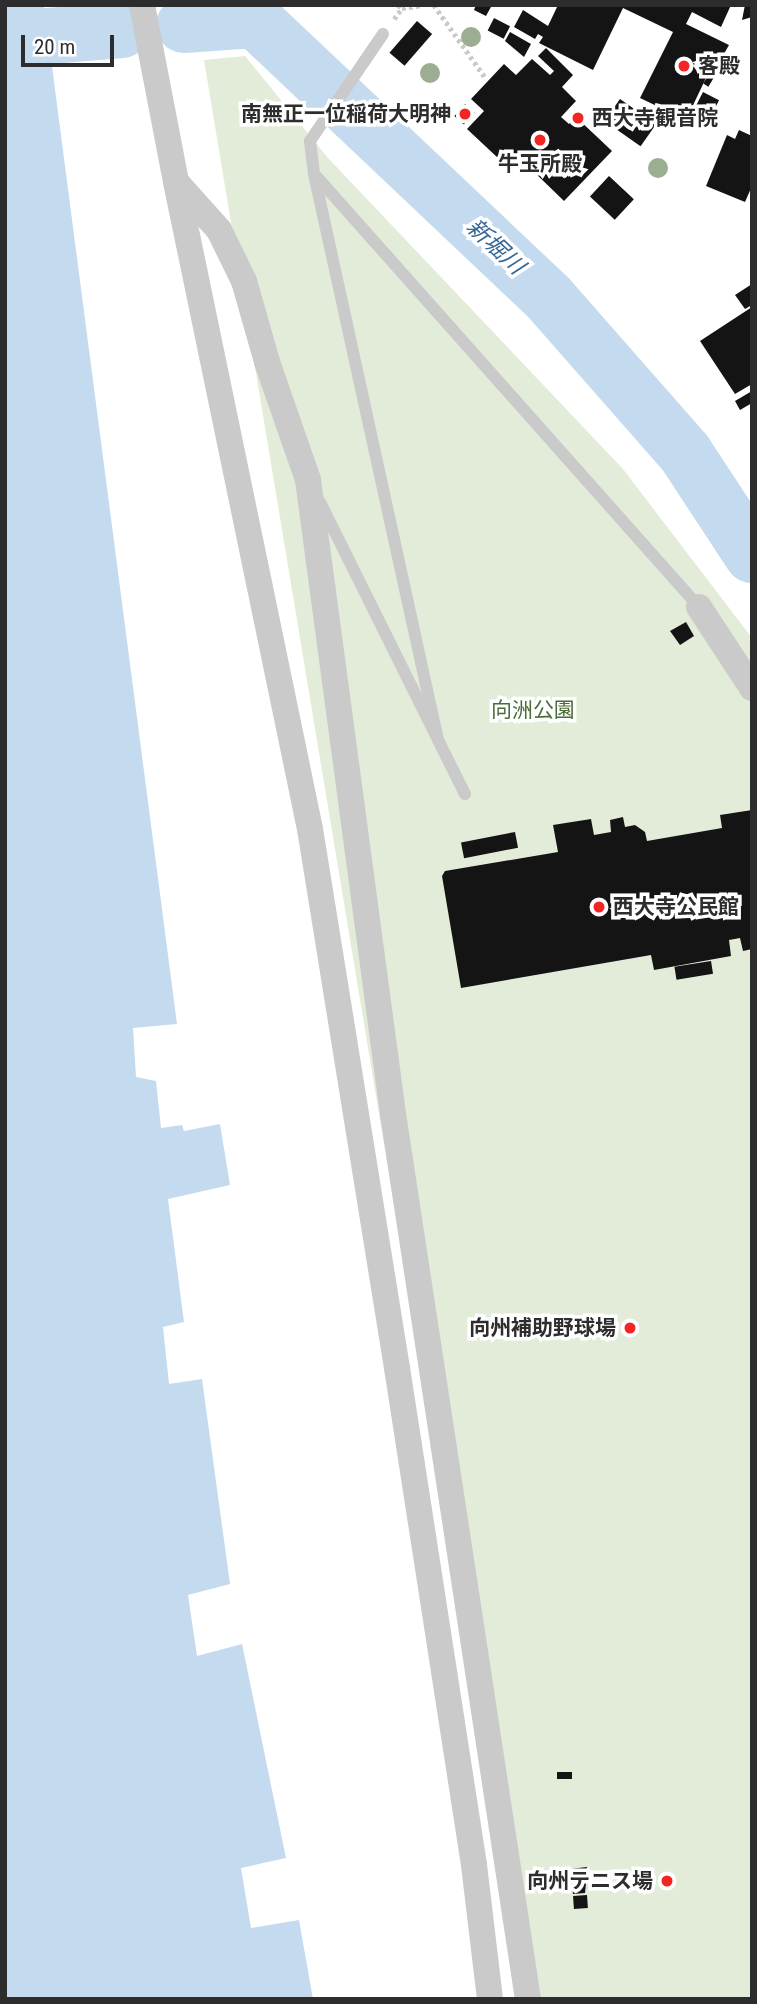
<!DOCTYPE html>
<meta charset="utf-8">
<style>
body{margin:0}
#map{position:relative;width:757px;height:2004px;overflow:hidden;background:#fff;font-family:"Roboto Condensed","Noto Sans JP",sans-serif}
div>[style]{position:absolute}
.green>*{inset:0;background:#e2ecd9}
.water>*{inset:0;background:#c4daee}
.river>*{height:56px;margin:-28px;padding:0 28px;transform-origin:28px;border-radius:28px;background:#c4daee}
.building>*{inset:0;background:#141414;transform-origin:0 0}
.path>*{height:4.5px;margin-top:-2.25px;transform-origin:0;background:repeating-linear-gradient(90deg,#cacaca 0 3.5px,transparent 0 7px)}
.lane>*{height:12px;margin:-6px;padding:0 6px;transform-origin:6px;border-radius:6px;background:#cacaca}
.street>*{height:26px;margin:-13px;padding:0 13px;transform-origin:13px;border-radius:13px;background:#cacaca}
.trees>*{width:20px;height:20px;margin:-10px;border-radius:50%;background:#9cae92}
.dots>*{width:19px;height:19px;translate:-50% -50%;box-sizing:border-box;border:4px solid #fff;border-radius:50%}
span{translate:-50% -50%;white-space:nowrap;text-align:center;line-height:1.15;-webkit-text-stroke:7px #fff;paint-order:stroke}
.poi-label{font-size:21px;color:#2d2d2d;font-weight:700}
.left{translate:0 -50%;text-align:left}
.right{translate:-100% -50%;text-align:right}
.park-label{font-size:21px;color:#4b6c38}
.water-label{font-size:23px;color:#366795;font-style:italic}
.frame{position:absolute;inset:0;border:7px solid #2d2d2d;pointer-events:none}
.scale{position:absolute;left:21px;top:35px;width:93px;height:32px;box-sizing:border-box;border:4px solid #2d2d2d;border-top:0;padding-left:9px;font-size:21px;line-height:24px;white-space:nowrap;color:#2d2d2d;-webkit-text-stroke:5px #fff;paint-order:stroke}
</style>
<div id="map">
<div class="green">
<div style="clip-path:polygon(245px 56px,328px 158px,623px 469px,752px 638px,752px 1999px,526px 1999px,204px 60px)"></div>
</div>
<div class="water">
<div style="clip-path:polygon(5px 5px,44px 5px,177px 1024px,133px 1028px,136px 1077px,156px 1081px,161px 1128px,182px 1125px,184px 1131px,220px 1124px,230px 1185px,168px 1199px,184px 1322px,163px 1327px,169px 1384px,202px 1379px,230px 1584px,188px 1595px,197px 1656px,242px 1644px,286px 1858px,241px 1868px,251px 1928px,299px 1920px,313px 1999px,5px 1999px)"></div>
</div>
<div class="river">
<div style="left:184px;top:25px;width:71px;rotate:-4deg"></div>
<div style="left:255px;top:20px;width:403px;rotate:43.4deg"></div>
<div style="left:548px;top:297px;width:208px;rotate:48.7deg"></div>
<div style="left:685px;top:453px;width:122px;rotate:56.7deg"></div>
<div style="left:49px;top:36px;width:73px;rotate:-4.7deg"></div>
</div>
<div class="building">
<div style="clip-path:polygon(476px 5px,492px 5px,486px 16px,474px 10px)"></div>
<div style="clip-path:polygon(558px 5px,731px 5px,721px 27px,692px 12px,686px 24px,729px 45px,720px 61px,715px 59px,686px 120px,640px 98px,673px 32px,623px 8px,593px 70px,539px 43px,543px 37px,538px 34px,535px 39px,514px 27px,523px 10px,548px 26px)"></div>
<div style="clip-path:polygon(745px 5px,752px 5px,752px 17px,742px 20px)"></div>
<div style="left:494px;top:18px;width:18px;height:14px;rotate:27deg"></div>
<div style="left:417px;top:21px;width:20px;height:42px;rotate:41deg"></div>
<div style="clip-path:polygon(510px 32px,531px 44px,524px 57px,505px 41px)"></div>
<div style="clip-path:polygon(546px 48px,573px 75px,562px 87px,576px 101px,561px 117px,569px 124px,576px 117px,612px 151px,564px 201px,530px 168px,536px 161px,528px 153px,512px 171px,467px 129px,484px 111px,471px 99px,504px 64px,516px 75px,532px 59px,550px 75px,554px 71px,538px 56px)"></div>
<div style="left:712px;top:69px;width:6px;height:17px;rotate:31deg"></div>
<div style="left:703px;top:92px;width:18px;height:19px;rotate:27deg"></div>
<div style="left:620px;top:99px;width:44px;height:27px;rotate:35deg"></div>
<div style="left:465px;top:104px;width:13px;height:16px;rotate:42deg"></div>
<div style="clip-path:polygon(739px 130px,752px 136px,752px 186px,745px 202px,706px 186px,727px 135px,735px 139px)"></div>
<div style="left:609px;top:176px;width:34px;height:28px;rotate:43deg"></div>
<div style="clip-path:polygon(752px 284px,752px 305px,745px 309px,735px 295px)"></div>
<div style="clip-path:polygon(752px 307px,752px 384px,735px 394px,700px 341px)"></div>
<div style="clip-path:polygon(752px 391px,752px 403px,740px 410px,735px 401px)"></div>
<div style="clip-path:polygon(686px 622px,694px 636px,680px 645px,670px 631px)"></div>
<div style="clip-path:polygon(752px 810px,752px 949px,743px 951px,740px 938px,729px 940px,731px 956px,654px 970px,651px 955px,461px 988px,442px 876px,445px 871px,558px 852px,553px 825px,591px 819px,594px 835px,611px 832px,610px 820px,623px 817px,625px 827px,635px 825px,645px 832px,647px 841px,722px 828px,720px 815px)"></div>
<div style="left:515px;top:832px;width:16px;height:55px;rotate:79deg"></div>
<div style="left:711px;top:961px;width:13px;height:37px;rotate:81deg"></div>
<div style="left:572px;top:1772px;width:7px;height:15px;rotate:90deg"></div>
<div style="clip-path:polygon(587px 1867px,586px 1879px,571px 1881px,570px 1869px)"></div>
<div style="clip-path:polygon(586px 1883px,585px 1893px,573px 1894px,572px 1884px)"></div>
<div style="left:587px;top:1895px;width:13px;height:14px;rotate:86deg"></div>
</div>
<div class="path">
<div style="left:398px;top:5px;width:5px;rotate:37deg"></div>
<div style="left:402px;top:8px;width:21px;rotate:-8deg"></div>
<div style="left:434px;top:5px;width:88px;rotate:54.7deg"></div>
<div style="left:394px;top:19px;width:14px;rotate:-54deg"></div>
</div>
<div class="lane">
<div style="left:383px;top:34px;width:130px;rotate:124.3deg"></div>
<div style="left:310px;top:141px;width:33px;rotate:83deg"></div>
<div style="left:314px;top:174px;width:579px;rotate:77.64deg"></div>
<div style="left:316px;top:176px;width:577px;rotate:48.37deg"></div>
<div style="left:320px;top:502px;width:326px;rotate:63.6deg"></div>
</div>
<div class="street">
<div style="left:142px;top:5px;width:180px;rotate:79.1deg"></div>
<div style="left:176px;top:182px;width:661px;rotate:78.3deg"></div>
<div style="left:310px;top:829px;width:546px;rotate:80.83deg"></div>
<div style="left:397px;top:1368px;width:503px;rotate:81.19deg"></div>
<div style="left:474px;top:1865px;width:135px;rotate:83.2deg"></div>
<div style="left:177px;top:183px;width:63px;rotate:48.2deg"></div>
<div style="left:219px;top:230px;width:57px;rotate:63.9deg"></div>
<div style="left:244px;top:281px;width:84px;rotate:74.1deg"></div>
<div style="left:267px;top:362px;width:125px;rotate:70.8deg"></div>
<div style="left:308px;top:480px;width:640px;rotate:82.36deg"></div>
<div style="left:393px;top:1114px;width:895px;rotate:81.33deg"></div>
<div style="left:699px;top:607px;width:97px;rotate:56.8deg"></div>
</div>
<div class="trees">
<div style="left:471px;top:37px"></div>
<div style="left:430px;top:73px"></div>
<div style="left:658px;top:168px"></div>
</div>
<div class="dots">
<div style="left:684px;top:66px;background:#f22522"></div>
<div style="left:465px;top:114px;background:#f22522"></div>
<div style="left:578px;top:118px;background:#f22522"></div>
<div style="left:540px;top:140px;background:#f22522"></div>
<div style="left:599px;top:907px;background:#f22522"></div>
<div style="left:630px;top:1328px;background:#f22522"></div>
<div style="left:667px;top:1881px;background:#f22522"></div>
</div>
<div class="poi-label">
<span class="left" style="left:698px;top:66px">客殿</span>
<span class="right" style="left:451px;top:114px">南無正一位稲荷大明神</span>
<span class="left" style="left:592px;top:118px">西大寺観音院</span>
<span style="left:540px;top:164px">牛玉所殿</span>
<span class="left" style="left:613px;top:907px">西大寺公民館</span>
<span class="right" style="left:616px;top:1328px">向州補助野球場</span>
<span class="right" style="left:653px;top:1881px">向州テニス場</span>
</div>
<div class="park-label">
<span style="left:533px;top:710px">向洲公園</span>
</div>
<div class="water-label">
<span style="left:495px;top:247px;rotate:43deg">新堀川</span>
</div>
<div class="frame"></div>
<div class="scale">20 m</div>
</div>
